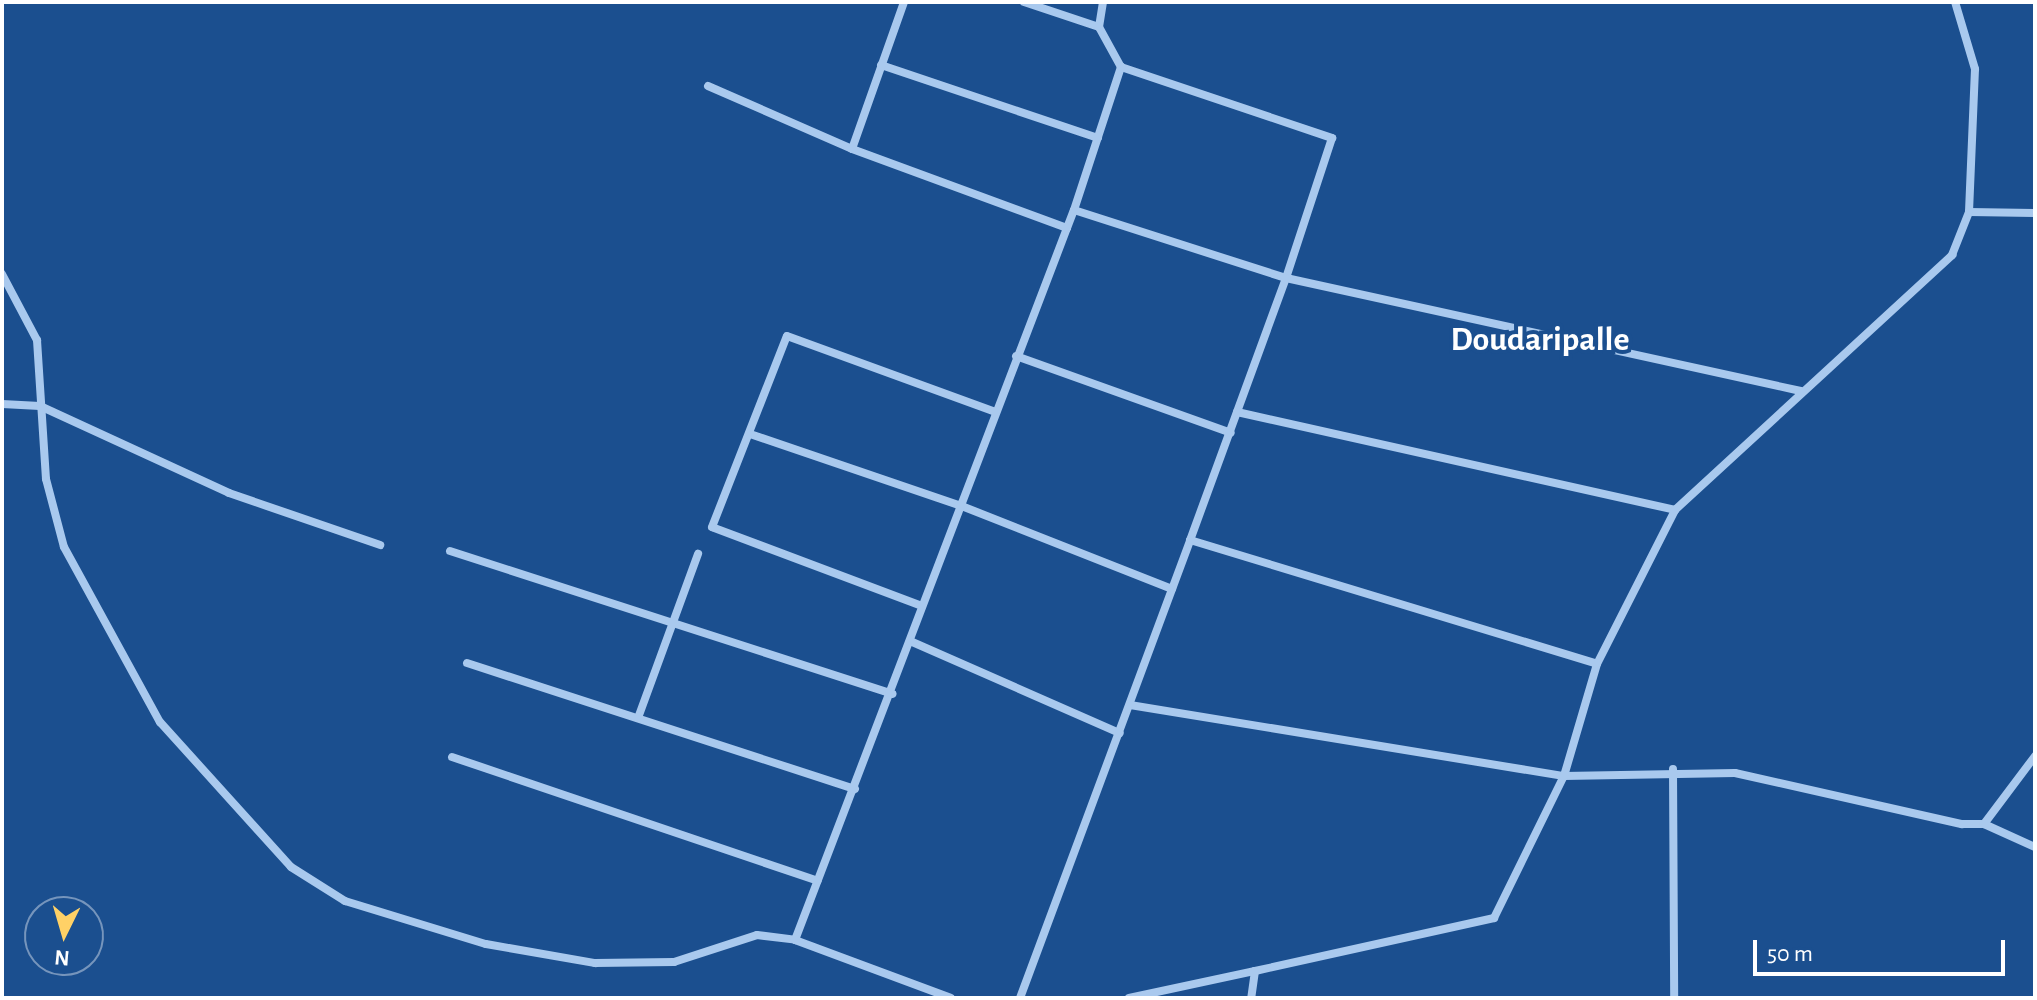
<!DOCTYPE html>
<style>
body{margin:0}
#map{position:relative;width:2037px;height:1000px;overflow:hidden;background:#1b4f8f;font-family:"Alegreya Sans",sans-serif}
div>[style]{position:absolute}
.minor>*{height:8px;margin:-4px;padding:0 4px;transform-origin:4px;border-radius:4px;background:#a9c9ee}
span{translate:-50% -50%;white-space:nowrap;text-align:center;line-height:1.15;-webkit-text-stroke:8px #1b4f8f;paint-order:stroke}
.quarter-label{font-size:34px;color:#fff;font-weight:700}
.frame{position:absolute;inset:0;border:4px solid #fff;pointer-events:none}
.north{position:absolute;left:24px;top:896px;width:80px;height:80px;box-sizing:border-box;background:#1b4f8f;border:2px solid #7695bc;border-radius:50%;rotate:185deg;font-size:22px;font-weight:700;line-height:32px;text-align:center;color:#fff}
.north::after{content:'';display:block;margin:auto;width:28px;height:36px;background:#ffd166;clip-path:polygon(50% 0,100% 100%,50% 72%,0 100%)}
.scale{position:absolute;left:1753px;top:940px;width:252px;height:36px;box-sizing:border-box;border:4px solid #fff;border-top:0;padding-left:10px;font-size:24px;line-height:28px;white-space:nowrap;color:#fff;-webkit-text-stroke:6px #1b4f8f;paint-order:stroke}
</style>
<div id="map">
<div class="minor">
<div style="left:1024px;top:2px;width:79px;rotate:18.4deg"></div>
<div style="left:1103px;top:2px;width:25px;rotate:99deg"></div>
<div style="left:1099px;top:27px;width:46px;rotate:61.2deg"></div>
<div style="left:1121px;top:67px;width:223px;rotate:18.6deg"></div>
<div style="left:1332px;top:138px;width:147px;rotate:108.2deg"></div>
<div style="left:1286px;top:278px;width:527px;rotate:12.38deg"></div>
<div style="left:881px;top:65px;width:229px;rotate:18.6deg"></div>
<div style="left:708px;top:86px;width:157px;rotate:23.6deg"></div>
<div style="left:852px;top:149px;width:156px;rotate:-70.5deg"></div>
<div style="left:1074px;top:210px;width:151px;rotate:-71.8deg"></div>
<div style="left:1969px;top:212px;width:66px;rotate:0.9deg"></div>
<div style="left:1067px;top:228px;width:19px;rotate:-69deg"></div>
<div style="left:1074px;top:210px;width:223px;rotate:17.8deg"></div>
<div style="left:1286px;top:278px;width:279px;rotate:110.1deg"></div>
<div style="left:2px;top:274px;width:75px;rotate:62.1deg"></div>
<div style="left:37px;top:340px;width:139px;rotate:86.3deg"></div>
<div style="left:46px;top:479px;width:70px;rotate:75.2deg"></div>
<div style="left:64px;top:547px;width:200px;rotate:61.3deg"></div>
<div style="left:160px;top:722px;width:195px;rotate:47.9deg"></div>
<div style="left:291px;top:867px;width:64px;rotate:32.2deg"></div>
<div style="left:345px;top:901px;width:147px;rotate:17deg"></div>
<div style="left:486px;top:944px;width:111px;rotate:9.9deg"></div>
<div style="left:595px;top:963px;width:79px;rotate:-0.7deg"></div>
<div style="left:674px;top:962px;width:87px;rotate:-18deg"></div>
<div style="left:757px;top:935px;width:38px;rotate:7deg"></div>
<div style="left:795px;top:940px;width:166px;rotate:20.4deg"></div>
<div style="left:1016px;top:356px;width:228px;rotate:19.7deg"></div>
<div style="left:2px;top:404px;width:38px;rotate:3deg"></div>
<div style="left:40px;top:406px;width:208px;rotate:24.7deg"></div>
<div style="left:229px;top:493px;width:160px;rotate:19deg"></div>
<div style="left:1237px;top:412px;width:449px;rotate:12.6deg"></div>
<div style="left:750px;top:434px;width:221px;rotate:18.8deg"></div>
<div style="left:959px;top:505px;width:229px;rotate:21.5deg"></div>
<div style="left:450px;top:551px;width:465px;rotate:17.9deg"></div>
<div style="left:922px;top:606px;width:224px;rotate:-159.4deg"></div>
<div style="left:712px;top:527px;width:205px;rotate:-68.6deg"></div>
<div style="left:787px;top:336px;width:222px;rotate:20deg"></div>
<div style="left:910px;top:641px;width:229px;rotate:23.7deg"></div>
<div style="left:467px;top:663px;width:408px;rotate:18deg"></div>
<div style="left:1130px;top:705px;width:440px;rotate:9.3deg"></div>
<div style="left:1564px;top:776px;width:171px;rotate:-1deg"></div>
<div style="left:1735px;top:773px;width:233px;rotate:12.7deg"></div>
<div style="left:1962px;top:824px;width:22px"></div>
<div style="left:1984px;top:824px;width:85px;rotate:-53.1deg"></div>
<div style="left:638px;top:718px;width:175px;rotate:-69.9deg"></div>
<div style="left:452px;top:757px;width:386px;rotate:18.7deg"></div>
<div style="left:1673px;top:769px;width:229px;rotate:89.7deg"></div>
<div style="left:1984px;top:824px;width:56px;rotate:24.3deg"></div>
<div style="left:795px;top:940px;width:762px;rotate:-69.09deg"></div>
<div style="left:1067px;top:228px;width:229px;rotate:-159.8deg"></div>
<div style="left:1255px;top:971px;width:245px;rotate:-12.5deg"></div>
<div style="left:1494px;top:918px;width:158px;rotate:-63.8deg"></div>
<div style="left:1564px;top:776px;width:117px;rotate:-73.6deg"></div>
<div style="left:1020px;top:998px;width:489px;rotate:-69.6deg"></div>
<div style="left:1190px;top:540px;width:425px;rotate:16.9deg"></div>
<div style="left:1597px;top:664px;width:173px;rotate:-63.1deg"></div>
<div style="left:1675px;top:510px;width:377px;rotate:-42.6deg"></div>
<div style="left:1952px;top:255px;width:46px;rotate:-68.4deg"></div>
<div style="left:1969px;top:212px;width:143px;rotate:-87.6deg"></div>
<div style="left:1975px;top:69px;width:70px;rotate:-106.6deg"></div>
<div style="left:1129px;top:998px;width:129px;rotate:-12.1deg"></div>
<div style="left:1255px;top:971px;width:27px;rotate:98deg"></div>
</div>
<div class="quarter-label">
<span style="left:1540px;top:341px">Doudaripalle</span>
</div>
<div class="frame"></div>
<div class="north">N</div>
<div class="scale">50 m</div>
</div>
